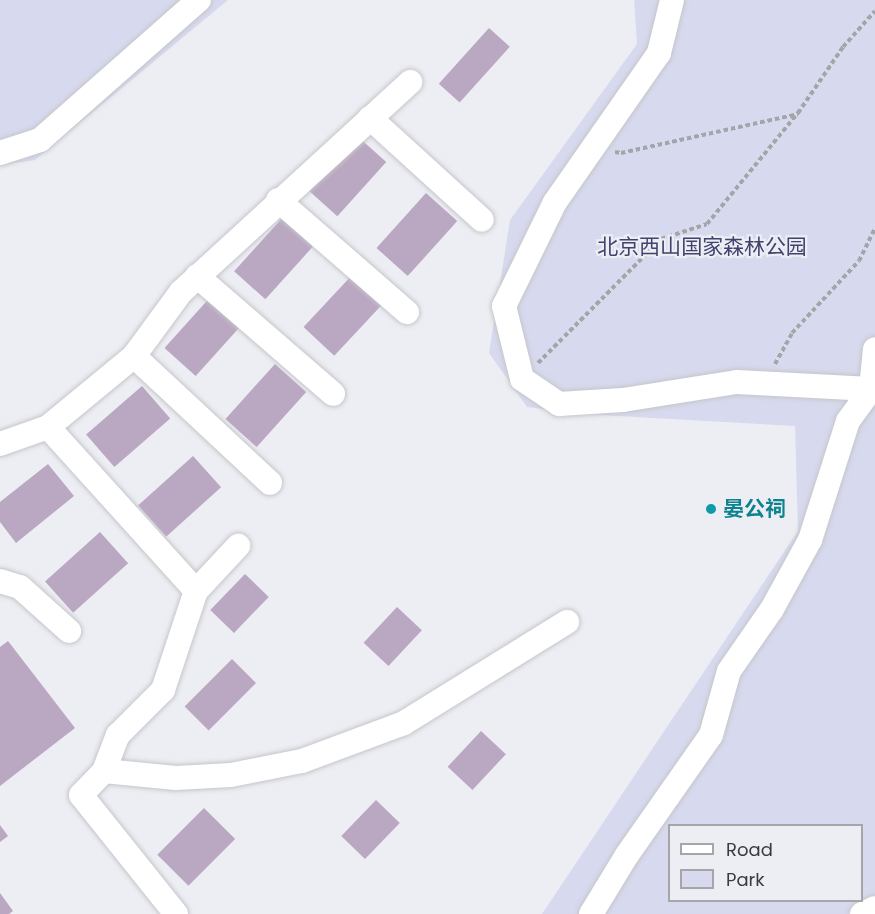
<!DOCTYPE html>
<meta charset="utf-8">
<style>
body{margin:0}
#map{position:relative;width:875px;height:914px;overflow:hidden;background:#edeef3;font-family:Poppins,"Noto Sans SC",sans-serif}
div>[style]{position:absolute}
.green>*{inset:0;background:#d7daee}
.building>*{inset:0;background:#baa7c2;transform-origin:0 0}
.path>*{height:4px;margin-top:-2px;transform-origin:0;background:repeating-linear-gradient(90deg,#a4a5a8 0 4.5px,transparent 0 7.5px)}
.roads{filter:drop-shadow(0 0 2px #c5c6cb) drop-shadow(0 0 2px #c5c6cb)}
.minor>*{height:24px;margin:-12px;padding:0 12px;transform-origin:12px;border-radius:12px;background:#fff}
.dots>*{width:16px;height:16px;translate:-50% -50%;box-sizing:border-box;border:3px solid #edeef3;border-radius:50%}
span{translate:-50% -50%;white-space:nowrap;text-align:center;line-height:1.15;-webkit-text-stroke:4.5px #edeef3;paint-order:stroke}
.park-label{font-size:21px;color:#40436f}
.culture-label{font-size:21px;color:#0d838f;font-weight:700}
.left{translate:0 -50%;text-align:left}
.legend{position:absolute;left:668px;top:824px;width:195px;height:78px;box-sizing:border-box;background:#edeef3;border:2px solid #a6a6aa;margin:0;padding:8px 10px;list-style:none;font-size:18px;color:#3b3b3d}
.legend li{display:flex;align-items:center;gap:12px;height:30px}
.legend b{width:30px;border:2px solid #a6a6aa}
</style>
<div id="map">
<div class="green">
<div style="clip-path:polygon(0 0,228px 0,35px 160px,0 165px)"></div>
<div style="clip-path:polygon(evenodd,634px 0,875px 0,875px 914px,542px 914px,798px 531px,795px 426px,583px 414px,527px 407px,489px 353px,510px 220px,637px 44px,634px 0,670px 826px,862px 826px,862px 900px,670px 900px,670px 826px)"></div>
</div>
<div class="building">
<div style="left:489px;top:28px;width:28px;height:75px;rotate:42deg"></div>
<div style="left:355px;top:134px;width:42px;height:73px;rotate:42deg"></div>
<div style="left:426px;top:193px;width:42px;height:74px;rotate:42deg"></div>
<div style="left:283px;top:217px;width:42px;height:73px;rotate:42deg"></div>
<div style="left:354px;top:273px;width:42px;height:74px;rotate:43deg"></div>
<div style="left:214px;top:293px;width:42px;height:74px;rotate:42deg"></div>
<div style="left:275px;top:364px;width:42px;height:74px;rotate:42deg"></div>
<div style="left:142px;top:386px;width:43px;height:74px;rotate:49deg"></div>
<div style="left:193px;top:456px;width:42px;height:74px;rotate:48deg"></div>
<div style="clip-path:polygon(48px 464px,74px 496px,16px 543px,0 522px,0 502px)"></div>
<div style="left:100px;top:532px;width:42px;height:74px;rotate:48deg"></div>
<div style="left:245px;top:574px;width:33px;height:50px;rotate:44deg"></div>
<div style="left:397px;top:607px;width:34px;height:49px;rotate:43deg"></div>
<div style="clip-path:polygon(8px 641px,75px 728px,0 786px,0 647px)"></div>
<div style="left:232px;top:659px;width:34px;height:67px;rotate:45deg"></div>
<div style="left:481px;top:731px;width:34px;height:49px;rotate:43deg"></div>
<div style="left:376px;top:800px;width:33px;height:50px;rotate:44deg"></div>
<div style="left:204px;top:808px;width:44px;height:66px;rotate:45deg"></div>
<div style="clip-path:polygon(0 825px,8px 836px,0 842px)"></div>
<div style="clip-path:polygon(0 893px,13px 911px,9px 914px,0 914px)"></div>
</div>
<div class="path">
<div style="left:615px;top:152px;width:6px;rotate:9deg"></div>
<div style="left:621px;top:153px;width:181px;rotate:-12.4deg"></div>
<div style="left:538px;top:363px;width:175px;rotate:-45.2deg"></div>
<div style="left:661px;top:239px;width:48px;rotate:-18.1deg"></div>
<div style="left:707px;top:224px;width:144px;rotate:-50.7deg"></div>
<div style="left:798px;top:113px;width:80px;rotate:-55.7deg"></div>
<div style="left:843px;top:47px;width:48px;rotate:-48.4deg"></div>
<div style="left:775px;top:364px;width:35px;rotate:-61deg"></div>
<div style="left:792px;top:333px;width:98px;rotate:-47.1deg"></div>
<div style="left:859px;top:261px;width:37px;rotate:-64deg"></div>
</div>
<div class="roads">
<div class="minor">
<div style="left:672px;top:0;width:55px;rotate:103.8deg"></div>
<div style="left:659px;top:53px;width:182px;rotate:124.9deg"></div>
<div style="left:555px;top:202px;width:116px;rotate:116.1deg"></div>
<div style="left:504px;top:306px;width:75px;rotate:76.1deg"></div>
<div style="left:522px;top:379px;width:45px;rotate:34deg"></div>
<div style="left:559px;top:404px;width:64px;rotate:-3.6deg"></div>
<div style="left:623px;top:400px;width:115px;rotate:-9deg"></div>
<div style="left:737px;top:382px;width:134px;rotate:3deg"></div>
<div style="left:871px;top:389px;width:40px;rotate:-84.3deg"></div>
<div style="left:370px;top:118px;width:151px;rotate:42.3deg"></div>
<div style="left:0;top:153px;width:42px;rotate:-18deg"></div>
<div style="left:40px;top:140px;width:212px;rotate:-41.4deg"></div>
<div style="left:278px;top:200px;width:171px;rotate:41deg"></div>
<div style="left:197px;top:276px;width:180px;rotate:40.9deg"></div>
<div style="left:134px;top:356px;width:186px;rotate:43deg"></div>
<div style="left:48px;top:427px;width:221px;rotate:47.9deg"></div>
<div style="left:0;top:444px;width:51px;rotate:-19.5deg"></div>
<div style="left:48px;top:427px;width:112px;rotate:-39.5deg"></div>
<div style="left:134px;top:356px;width:79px;rotate:-53.7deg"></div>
<div style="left:181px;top:292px;width:311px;rotate:-42.5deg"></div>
<div style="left:0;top:581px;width:21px;rotate:17deg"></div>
<div style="left:20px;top:587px;width:66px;rotate:41.9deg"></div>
<div style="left:104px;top:771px;width:39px;rotate:-69deg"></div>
<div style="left:118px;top:735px;width:64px;rotate:-45deg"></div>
<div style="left:163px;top:690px;width:104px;rotate:-71.6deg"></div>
<div style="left:196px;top:591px;width:62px;rotate:-47deg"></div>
<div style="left:176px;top:914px;width:152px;rotate:-128.6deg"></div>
<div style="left:81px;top:795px;width:33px;rotate:-46deg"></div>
<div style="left:104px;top:771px;width:72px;rotate:5.6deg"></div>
<div style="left:176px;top:778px;width:55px;rotate:-3.1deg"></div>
<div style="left:231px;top:775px;width:72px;rotate:-11.2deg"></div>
<div style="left:302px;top:761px;width:109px;rotate:-20.4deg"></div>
<div style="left:404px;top:723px;width:192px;rotate:-31.8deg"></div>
<div style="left:591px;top:914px;width:69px;rotate:-58.6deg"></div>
<div style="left:627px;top:855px;width:146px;rotate:-55deg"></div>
<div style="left:711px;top:735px;width:66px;rotate:-74.3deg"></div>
<div style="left:729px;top:671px;width:75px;rotate:-55.3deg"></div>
<div style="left:772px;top:609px;width:79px;rotate:-61.2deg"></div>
<div style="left:810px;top:540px;width:125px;rotate:-72.3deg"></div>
<div style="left:848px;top:421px;width:39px;rotate:-54deg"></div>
<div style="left:862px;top:914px;width:14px;rotate:-25deg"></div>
</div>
</div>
<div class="dots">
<div style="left:711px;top:509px;background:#0f9aa8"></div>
</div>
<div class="park-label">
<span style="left:702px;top:247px">北京西山国家森林公园</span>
</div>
<div class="culture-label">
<span class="left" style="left:723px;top:509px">晏公祠</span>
</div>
<ul class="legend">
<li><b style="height:8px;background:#fff"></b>Road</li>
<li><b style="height:16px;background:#d7daee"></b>Park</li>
</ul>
</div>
